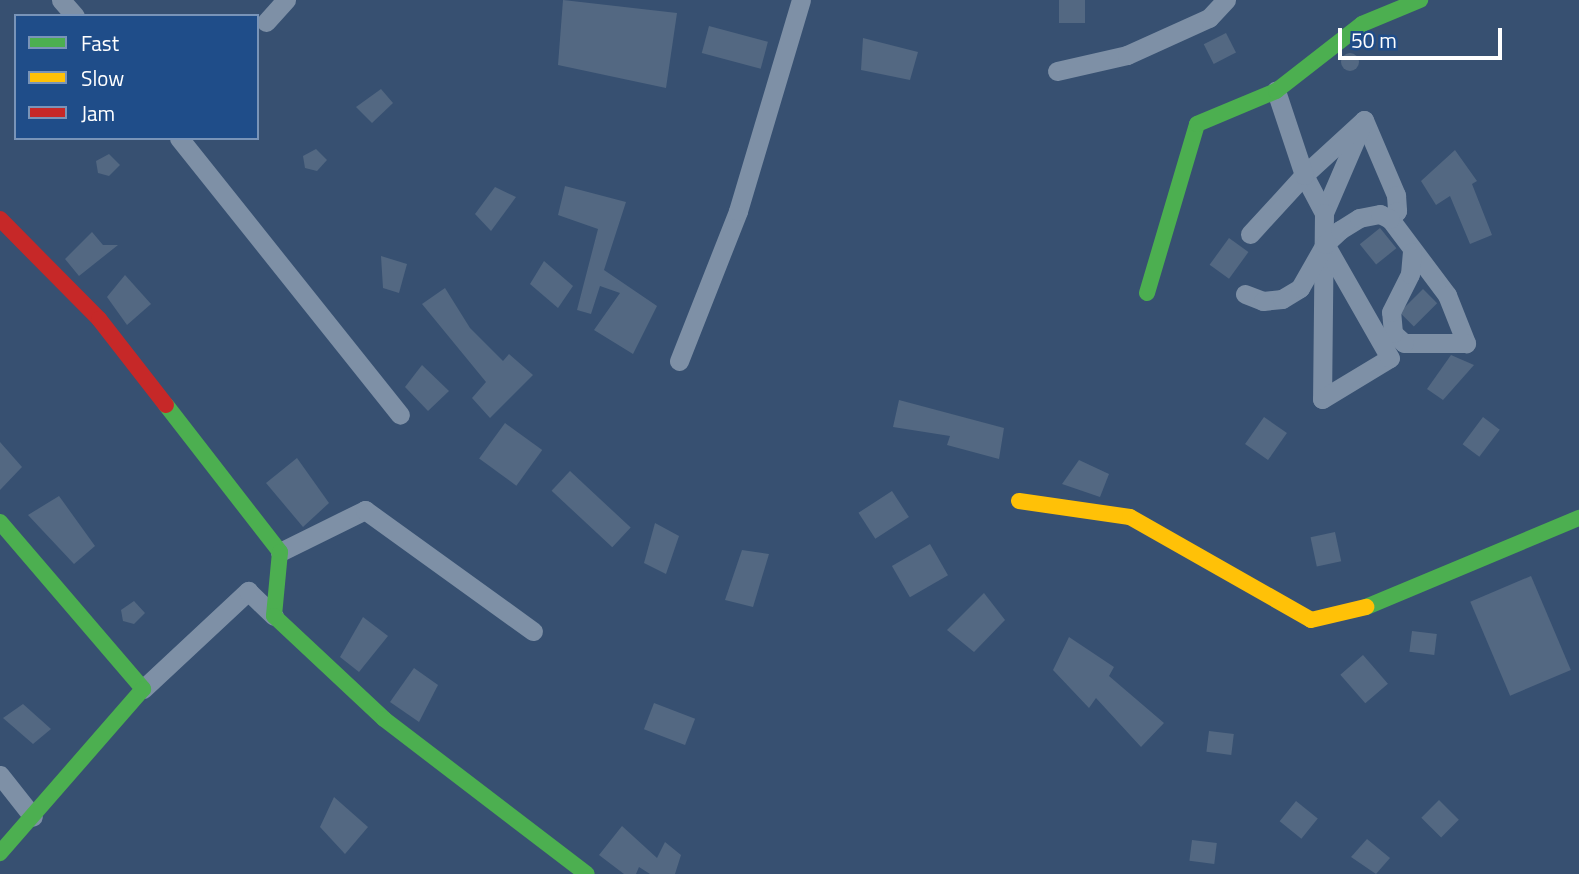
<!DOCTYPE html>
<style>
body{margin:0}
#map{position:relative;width:1579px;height:874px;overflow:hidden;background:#375071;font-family:"Titillium Web",sans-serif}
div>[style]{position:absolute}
.building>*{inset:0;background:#536882;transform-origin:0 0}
.round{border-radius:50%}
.street>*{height:19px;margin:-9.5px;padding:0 9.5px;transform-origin:9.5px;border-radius:9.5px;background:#7e90a6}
.fast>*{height:16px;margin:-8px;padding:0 8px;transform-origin:8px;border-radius:8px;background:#4caf50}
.slow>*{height:16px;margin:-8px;padding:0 8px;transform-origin:8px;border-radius:8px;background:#ffc107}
.jam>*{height:16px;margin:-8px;padding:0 8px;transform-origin:8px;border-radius:8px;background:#c62828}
span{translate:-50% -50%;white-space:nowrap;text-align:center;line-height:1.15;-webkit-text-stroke:5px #1f4d89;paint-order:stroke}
.legend{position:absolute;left:14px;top:14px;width:245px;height:126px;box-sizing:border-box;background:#1f4d89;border:2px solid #7994b8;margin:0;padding:9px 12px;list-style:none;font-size:21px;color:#fff}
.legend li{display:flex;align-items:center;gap:14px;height:35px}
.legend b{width:35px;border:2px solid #7994b8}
.scale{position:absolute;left:1338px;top:28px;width:164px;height:32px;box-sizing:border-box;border:4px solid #fff;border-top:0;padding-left:9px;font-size:21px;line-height:24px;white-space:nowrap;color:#fff;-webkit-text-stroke:5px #1f4d89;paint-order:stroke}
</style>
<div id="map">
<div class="building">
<div style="clip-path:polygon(563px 0,677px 13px,666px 88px,558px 65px)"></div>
<div style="left:1059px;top:0;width:26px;height:23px"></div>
<div style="left:709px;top:26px;width:61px;height:28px;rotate:15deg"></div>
<div style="left:1226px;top:33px;width:22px;height:25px;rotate:63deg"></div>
<div style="clip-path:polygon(863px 38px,918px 52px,910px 80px,861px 70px)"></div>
<div class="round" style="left:1341px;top:53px;width:18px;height:18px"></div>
<div style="clip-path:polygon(381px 89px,393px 103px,372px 123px,356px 107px)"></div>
<div style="clip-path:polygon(316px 149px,327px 160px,317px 171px,305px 168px,303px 156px)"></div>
<div style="clip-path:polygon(1455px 150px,1477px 181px,1472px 184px,1492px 235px,1470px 244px,1450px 196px,1436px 205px,1421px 181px)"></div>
<div style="clip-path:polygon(109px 154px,120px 165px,109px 176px,98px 173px,96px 161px)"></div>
<div style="clip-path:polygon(565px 186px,626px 202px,604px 270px,657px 306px,633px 354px,594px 330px,620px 293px,600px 286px,591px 314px,577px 310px,598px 229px,558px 215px)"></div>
<div style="clip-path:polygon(495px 187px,516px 197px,491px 231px,475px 214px)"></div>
<div style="left:1380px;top:228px;width:26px;height:26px;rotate:51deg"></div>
<div style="clip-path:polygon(92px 232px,103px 245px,118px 245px,79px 276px,65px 259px)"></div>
<div style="left:1229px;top:238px;width:24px;height:33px;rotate:36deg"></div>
<div style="clip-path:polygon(381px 256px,407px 264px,399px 293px,383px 288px)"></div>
<div style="clip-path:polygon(544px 261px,573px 286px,558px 308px,530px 284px)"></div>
<div style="clip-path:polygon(125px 275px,151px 304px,127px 325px,107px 297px)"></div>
<div style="clip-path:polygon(445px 288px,470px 328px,503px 361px,509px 354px,533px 375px,490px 418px,472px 398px,486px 382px,422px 304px)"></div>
<div style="left:1423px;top:289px;width:20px;height:33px;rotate:45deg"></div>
<div style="clip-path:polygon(1451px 355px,1474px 365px,1443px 400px,1427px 389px)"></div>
<div style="clip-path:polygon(422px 365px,449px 391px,428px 411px,405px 387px)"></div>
<div style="clip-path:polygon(899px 400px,1004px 428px,999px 459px,947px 445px,950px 436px,893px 427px)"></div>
<div style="left:1264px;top:417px;width:28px;height:33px;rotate:35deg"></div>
<div style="left:1483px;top:417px;width:21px;height:34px;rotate:37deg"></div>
<div style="left:505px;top:423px;width:46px;height:44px;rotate:36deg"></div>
<div style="clip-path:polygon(0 442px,22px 467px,0 490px)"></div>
<div style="clip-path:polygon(297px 458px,329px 503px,303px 527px,266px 483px)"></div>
<div style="clip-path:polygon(1079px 460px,1109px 474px,1100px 497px,1062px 484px)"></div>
<div style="left:570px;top:471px;width:83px;height:27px;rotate:43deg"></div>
<div style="left:892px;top:491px;width:31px;height:40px;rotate:57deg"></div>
<div style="clip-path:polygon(59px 496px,95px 546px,74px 564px,28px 515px)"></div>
<div style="clip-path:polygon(655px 523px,679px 536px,666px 574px,644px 563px)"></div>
<div style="left:1335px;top:532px;width:30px;height:25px;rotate:78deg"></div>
<div style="left:930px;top:544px;width:36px;height:44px;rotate:60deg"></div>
<div style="clip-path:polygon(742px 550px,769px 554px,753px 607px,725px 600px)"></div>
<div style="left:1531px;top:576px;width:102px;height:66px;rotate:67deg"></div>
<div style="clip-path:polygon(984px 593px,1005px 620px,974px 652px,947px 630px)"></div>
<div style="clip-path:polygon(134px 601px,145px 613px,134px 624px,123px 621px,121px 610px)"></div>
<div style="clip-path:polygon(363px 617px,388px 636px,359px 672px,340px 657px)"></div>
<div style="left:1412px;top:631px;width:25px;height:21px;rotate:7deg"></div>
<div style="clip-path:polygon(1069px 637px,1114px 667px,1109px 676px,1164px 723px,1141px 747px,1096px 698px,1089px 708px,1053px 670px)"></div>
<div style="left:1363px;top:655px;width:38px;height:30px;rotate:49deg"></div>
<div style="clip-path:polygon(414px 668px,438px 685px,419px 722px,390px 702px)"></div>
<div style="left:654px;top:703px;width:44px;height:28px;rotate:21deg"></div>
<div style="clip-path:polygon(23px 704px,51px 729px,33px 744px,3px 718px)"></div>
<div style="left:1209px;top:731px;width:25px;height:21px;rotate:7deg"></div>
<div style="clip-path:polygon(334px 797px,368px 827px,345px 854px,320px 827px)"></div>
<div style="left:1439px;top:800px;width:28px;height:25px;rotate:45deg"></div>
<div style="left:1296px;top:801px;width:28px;height:26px;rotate:39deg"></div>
<div style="clip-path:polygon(622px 826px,657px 858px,665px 842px,681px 855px,675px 874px,650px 874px,639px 867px,636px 874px,624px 874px,599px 855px)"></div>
<div style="clip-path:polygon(1367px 839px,1390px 858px,1376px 874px,1351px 857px)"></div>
<div style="left:1192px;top:840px;width:25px;height:21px;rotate:7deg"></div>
</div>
<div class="street">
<div style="left:61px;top:0;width:21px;rotate:49deg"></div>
<div style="left:266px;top:22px;width:30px;rotate:-48deg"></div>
<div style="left:1057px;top:71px;width:72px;rotate:-12.9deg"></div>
<div style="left:1127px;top:55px;width:90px;rotate:-24.3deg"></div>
<div style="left:1209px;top:18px;width:25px;rotate:-47deg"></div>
<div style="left:1364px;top:120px;width:82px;rotate:66.9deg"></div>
<div style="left:1396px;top:195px;width:16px;rotate:86deg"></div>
<div style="left:1397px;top:211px;width:11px;rotate:131deg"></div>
<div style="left:1390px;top:219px;width:95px;rotate:53.1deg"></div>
<div style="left:1447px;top:295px;width:52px;rotate:68.4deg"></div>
<div style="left:1466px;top:343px;width:62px;rotate:180deg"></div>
<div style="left:1404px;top:343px;width:15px;rotate:-138deg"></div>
<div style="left:1393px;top:333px;width:21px;rotate:-95deg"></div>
<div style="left:1391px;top:312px;width:42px;rotate:-63.4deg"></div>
<div style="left:1410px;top:274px;width:22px;rotate:-85deg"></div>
<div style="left:1364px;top:120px;width:101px;rotate:113.3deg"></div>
<div style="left:1324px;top:213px;width:43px;rotate:-117.8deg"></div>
<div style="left:1304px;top:175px;width:81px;rotate:-42.5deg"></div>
<div style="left:179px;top:138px;width:354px;rotate:51.4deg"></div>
<div style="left:1324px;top:213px;width:186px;rotate:90.6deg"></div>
<div style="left:1322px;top:399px;width:79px;rotate:-31.1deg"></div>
<div style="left:1390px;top:358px;width:131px;rotate:-119.7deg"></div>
<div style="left:1250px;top:234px;width:80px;rotate:-47.5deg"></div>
<div style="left:1304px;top:175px;width:89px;rotate:-108.4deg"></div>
<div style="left:1245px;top:294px;width:19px;rotate:21deg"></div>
<div style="left:1263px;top:301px;width:19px;rotate:-6deg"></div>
<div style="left:1282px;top:299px;width:21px;rotate:-31deg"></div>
<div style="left:1300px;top:288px;width:51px;rotate:-60.4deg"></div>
<div style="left:1325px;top:244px;width:21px;rotate:-43deg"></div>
<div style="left:1340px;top:230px;width:22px;rotate:-32deg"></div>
<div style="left:1359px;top:218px;width:21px;rotate:-11deg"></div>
<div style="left:1380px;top:214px;width:11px;rotate:27deg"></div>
<div style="left:679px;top:361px;width:161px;rotate:-68.5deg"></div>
<div style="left:738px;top:211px;width:220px;rotate:-73.4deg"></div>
<div style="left:280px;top:552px;width:95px;rotate:-26.3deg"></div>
<div style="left:365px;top:510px;width:207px;rotate:35.8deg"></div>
<div style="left:143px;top:689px;width:144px;rotate:-43deg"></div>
<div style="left:248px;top:591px;width:36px;rotate:44deg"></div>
<div style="left:0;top:775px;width:53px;rotate:51.8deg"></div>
</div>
<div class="fast">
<div style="left:1147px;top:293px;width:176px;rotate:-73.5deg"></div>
<div style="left:1197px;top:124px;width:86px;rotate:-22.7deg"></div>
<div style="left:1276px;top:91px;width:109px;rotate:-37.9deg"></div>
<div style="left:1362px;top:24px;width:63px;rotate:-22.5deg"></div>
<div style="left:166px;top:405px;width:186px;rotate:52.2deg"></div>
<div style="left:280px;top:552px;width:64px;rotate:95.4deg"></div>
<div style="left:274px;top:616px;width:151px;rotate:43.1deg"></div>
<div style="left:384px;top:719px;width:255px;rotate:37.4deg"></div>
<div style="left:0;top:522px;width:220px;rotate:49.4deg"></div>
<div style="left:143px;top:689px;width:218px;rotate:131.1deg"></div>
<div style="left:1366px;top:607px;width:231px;rotate:-22.7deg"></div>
</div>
<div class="slow">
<div style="left:1019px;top:501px;width:112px;rotate:8.2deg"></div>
<div style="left:1130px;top:517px;width:208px;rotate:29.6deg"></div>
<div style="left:1311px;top:620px;width:57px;rotate:-13.3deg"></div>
</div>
<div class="jam">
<div style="left:0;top:219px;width:141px;rotate:45.3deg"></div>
<div style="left:99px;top:319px;width:109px;rotate:52.1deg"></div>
</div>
<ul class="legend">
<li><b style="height:9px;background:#4caf50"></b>Fast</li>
<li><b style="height:9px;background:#ffc107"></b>Slow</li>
<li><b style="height:9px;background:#c62828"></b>Jam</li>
</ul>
<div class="scale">50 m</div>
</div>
